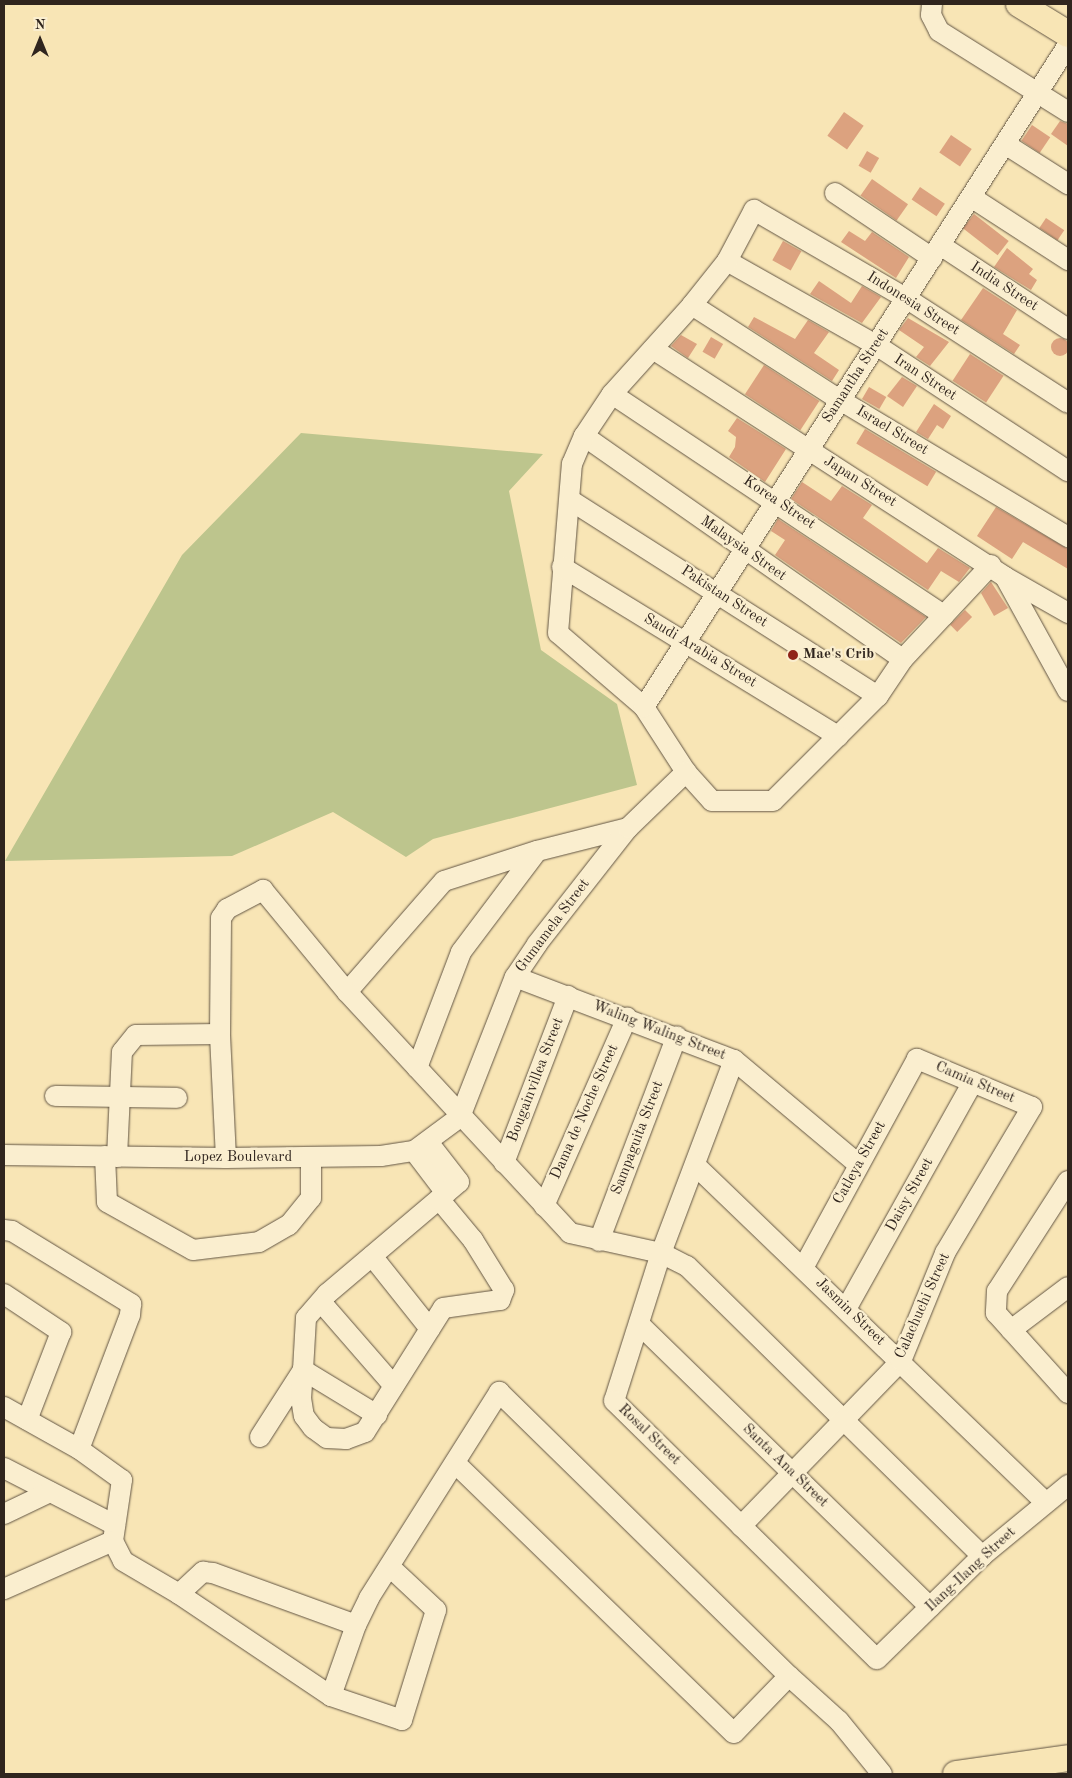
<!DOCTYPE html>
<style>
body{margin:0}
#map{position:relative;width:1072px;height:1778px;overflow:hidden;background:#f8e5b5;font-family:"Old Standard TT",serif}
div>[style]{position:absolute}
.green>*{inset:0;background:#bdc58d}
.building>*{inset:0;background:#dca27f;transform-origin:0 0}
.round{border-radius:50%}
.roads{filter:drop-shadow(0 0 1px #625544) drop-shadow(0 0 1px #625544)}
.minor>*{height:20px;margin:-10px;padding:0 10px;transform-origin:10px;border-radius:10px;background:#faeecf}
.major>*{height:26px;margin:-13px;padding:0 13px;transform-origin:13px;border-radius:13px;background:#f8e5b5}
.dots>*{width:14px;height:14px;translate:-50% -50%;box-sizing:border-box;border:2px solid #faeecf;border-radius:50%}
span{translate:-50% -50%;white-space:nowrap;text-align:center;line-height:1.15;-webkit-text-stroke:4.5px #faeecf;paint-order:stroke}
.street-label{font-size:15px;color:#30251e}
.poi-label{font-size:15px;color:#30251e;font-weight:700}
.left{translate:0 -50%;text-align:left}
.frame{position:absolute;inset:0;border:5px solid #30251e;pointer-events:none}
.north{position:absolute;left:15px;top:15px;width:50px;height:50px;-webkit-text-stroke:4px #faeecf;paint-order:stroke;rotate:0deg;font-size:14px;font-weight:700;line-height:20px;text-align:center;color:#30251e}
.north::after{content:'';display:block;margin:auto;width:18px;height:22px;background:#30251e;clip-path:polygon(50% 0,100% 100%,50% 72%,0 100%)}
</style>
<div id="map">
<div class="green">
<div style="clip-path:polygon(301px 433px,543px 454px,509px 491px,541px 650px,617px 704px,637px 785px,433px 839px,406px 857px,333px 812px,232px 856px,5px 861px,182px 555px)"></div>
</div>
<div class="building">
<div style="left:844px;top:112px;width:24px;height:29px;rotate:35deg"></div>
<div style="clip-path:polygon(1060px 121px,1068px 124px,1068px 146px,1051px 134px)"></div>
<div style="left:1032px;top:125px;width:22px;height:19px;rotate:34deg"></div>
<div style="left:951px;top:135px;width:25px;height:21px;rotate:34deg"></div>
<div style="left:867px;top:151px;width:14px;height:17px;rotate:30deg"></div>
<div style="left:872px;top:179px;width:44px;height:20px;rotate:35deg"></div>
<div style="left:920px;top:187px;width:30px;height:15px;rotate:34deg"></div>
<div style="left:974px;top:214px;width:44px;height:18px;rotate:38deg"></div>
<div style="left:1046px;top:218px;width:22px;height:12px;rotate:34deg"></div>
<div style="clip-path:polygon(849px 231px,865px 241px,872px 232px,909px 257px,896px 278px,841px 242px)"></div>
<div style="left:783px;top:241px;width:21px;height:22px;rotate:29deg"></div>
<div style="clip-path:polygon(1007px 248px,1033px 269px,1029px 274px,1037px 280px,1031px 290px,994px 267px)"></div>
<div style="clip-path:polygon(819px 281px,851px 303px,862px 286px,881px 297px,862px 323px,810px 294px)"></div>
<div style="clip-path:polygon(983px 288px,1017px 310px,1003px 334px,1020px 345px,1014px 354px,961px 320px)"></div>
<div style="clip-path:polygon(754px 317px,795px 339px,808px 320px,829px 332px,814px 353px,839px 370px,832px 381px,748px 327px)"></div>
<div style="clip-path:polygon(908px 318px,949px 342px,930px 366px,916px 357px,924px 347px,899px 330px)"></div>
<div style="clip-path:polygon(681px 335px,697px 344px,688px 358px,671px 346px)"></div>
<div style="left:711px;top:337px;width:14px;height:17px;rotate:30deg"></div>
<div class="round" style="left:1051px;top:338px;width:18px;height:18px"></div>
<div style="left:970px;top:354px;width:40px;height:32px;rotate:33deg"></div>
<div style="left:764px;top:365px;width:66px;height:35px;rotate:33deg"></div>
<div style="clip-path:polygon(902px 377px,917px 386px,903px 407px,887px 396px)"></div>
<div style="left:869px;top:387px;width:20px;height:14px;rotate:30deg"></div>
<div style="clip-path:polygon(934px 404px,951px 416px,943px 429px,937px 425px,928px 439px,916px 432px)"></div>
<div style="clip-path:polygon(737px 418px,786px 449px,765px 482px,729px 457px,735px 447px,736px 437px,728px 431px)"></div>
<div style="left:865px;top:429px;width:83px;height:17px;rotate:31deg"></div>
<div style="clip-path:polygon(802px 482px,831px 501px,842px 486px,872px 505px,863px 518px,927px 563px,938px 548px,970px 568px,959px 582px,941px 571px,928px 590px,791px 499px)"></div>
<div style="clip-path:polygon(996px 507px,1068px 549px,1068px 569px,1023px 542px,1012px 559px,977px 536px)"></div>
<div style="clip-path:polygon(778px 519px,926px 617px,901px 643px,775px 555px,785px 540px,771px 531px)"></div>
<div style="clip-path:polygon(991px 582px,1008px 608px,994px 616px,981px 593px)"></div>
<div style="left:965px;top:610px;width:10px;height:21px;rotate:45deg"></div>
</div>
<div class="roads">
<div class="minor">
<div style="left:932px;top:4px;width:11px;rotate:95deg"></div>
<div style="left:931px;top:15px;width:18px;rotate:63deg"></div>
<div style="left:939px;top:31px;width:152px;rotate:32.1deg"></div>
<div style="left:1005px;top:144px;width:75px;rotate:32.4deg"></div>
<div style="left:835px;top:193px;width:117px;rotate:33.8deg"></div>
<div style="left:971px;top:197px;width:116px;rotate:33deg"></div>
<div style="left:940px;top:245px;width:153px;rotate:33.3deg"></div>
<div style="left:727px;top:261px;width:171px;rotate:29.4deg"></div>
<div style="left:876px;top:345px;width:230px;rotate:33.3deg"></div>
<div style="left:692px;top:305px;width:176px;rotate:32.7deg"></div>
<div style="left:840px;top:400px;width:266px;rotate:31deg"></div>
<div style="left:653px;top:349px;width:419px;rotate:32.9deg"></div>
<div style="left:1005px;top:577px;width:73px;rotate:29.7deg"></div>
<div style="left:612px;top:394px;width:399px;rotate:33.7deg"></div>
<div style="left:584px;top:436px;width:389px;rotate:35deg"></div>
<div style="left:570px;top:500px;width:365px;rotate:32.5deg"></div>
<div style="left:991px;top:565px;width:129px;rotate:133.1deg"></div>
<div style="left:903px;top:659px;width:45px;rotate:124deg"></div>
<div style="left:878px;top:696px;width:148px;rotate:135deg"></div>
<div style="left:773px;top:801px;width:61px;rotate:180deg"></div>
<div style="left:712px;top:801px;width:39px;rotate:-132deg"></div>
<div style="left:686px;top:772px;width:77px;rotate:-122.9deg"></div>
<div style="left:644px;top:707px;width:113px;rotate:-139.3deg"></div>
<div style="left:558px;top:633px;width:170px;rotate:-85.3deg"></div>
<div style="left:572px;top:464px;width:30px;rotate:-67deg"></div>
<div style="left:584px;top:436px;width:50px;rotate:-56.3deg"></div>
<div style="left:612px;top:394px;width:120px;rotate:-48deg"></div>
<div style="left:692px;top:305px;width:56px;rotate:-51.5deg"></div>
<div style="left:727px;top:261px;width:58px;rotate:-62.1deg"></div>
<div style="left:754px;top:210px;width:176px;rotate:30.1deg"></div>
<div style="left:906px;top:298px;width:193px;rotate:32.9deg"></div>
<div style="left:562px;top:567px;width:324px;rotate:31.5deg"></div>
<div style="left:1005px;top:577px;width:130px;rotate:61.1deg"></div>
<div style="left:644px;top:707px;width:786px;rotate:-57.36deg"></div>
<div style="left:515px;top:977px;width:234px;rotate:20.8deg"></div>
<div style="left:734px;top:1060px;width:163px;rotate:40deg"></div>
<div style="left:347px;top:992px;width:147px;rotate:-48.9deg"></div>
<div style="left:444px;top:881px;width:98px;rotate:-17.9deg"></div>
<div style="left:537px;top:851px;width:94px;rotate:-14.2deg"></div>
<div style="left:734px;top:1060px;width:206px;rotate:110.7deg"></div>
<div style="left:661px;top:1253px;width:155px;rotate:107.6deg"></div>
<div style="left:614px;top:1401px;width:368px;rotate:44.5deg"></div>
<div style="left:877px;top:1659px;width:147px;rotate:-44.4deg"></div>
<div style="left:982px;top:1556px;width:112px;rotate:-39.5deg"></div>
<div style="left:417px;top:1068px;width:124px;rotate:-69.2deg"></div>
<div style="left:461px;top:952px;width:126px;rotate:-53deg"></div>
<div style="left:55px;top:1096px;width:122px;rotate:0.9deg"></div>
<div style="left:414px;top:1151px;width:53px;rotate:52.7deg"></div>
<div style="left:4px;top:1155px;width:222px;rotate:0.8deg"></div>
<div style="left:226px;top:1158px;width:155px;rotate:-0.7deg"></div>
<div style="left:381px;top:1156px;width:33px;rotate:-9deg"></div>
<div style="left:414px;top:1151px;width:57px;rotate:-36.5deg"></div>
<div style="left:460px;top:1117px;width:150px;rotate:-68.6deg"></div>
<div style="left:515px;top:977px;width:40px;rotate:-56deg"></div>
<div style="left:537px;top:944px;width:147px;rotate:-51.9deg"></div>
<div style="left:628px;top:828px;width:81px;rotate:-44deg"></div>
<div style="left:105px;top:1156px;width:46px;rotate:87.5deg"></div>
<div style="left:107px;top:1202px;width:98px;rotate:29.2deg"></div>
<div style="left:193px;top:1250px;width:66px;rotate:-6.9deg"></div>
<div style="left:259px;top:1242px;width:34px;rotate:-30deg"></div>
<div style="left:289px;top:1225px;width:35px;rotate:-51deg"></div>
<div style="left:311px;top:1198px;width:41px;rotate:-90deg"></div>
<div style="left:117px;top:1157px;width:105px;rotate:-87.3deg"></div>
<div style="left:122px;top:1052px;width:22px;rotate:-51deg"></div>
<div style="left:136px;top:1035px;width:84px;rotate:-0.7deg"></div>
<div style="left:226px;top:1158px;width:124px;rotate:-92.8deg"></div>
<div style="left:220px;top:1034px;width:116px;rotate:-89.5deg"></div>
<div style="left:221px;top:918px;width:11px;rotate:-56deg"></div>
<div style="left:227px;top:909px;width:41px;rotate:-27.8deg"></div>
<div style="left:263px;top:890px;width:132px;rotate:50.5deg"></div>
<div style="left:347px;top:992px;width:328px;rotate:47.2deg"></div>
<div style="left:570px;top:1233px;width:93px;rotate:12.4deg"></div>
<div style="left:661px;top:1253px;width:29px;rotate:27deg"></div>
<div style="left:687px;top:1266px;width:414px;rotate:44.5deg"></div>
<div style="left:504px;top:1163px;width:179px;rotate:-69deg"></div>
<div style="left:695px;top:1165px;width:487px;rotate:43.9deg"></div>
<div style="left:1068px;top:1181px;width:131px;rotate:122.8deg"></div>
<div style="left:997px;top:1291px;width:22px;rotate:93deg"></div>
<div style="left:996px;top:1313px;width:108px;rotate:48deg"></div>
<div style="left:544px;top:1206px;width:206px;rotate:-66.2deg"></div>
<div style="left:4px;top:1230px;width:8px;rotate:7deg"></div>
<div style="left:12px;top:1231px;width:140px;rotate:31.5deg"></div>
<div style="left:131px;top:1304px;width:11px;rotate:95deg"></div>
<div style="left:130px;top:1315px;width:143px;rotate:110.8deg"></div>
<div style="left:599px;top:1241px;width:219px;rotate:-69.2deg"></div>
<div style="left:372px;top:1256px;width:93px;rotate:51.5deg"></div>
<div style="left:4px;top:1294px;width:69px;rotate:33.7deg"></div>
<div style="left:61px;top:1332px;width:94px;rotate:111.1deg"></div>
<div style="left:321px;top:1302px;width:111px;rotate:49deg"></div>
<div style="left:846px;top:1309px;width:260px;rotate:-60.8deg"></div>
<div style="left:639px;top:1324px;width:406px;rotate:44.2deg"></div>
<div style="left:1011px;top:1330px;width:71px;rotate:-37deg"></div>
<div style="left:4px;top:1407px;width:86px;rotate:29.2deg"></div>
<div style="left:79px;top:1449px;width:53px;rotate:35.8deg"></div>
<div style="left:122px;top:1480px;width:62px;rotate:98.4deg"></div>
<div style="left:113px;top:1541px;width:22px;rotate:63deg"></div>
<div style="left:123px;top:1561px;width:65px;rotate:30.5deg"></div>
<div style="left:179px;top:1594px;width:183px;rotate:33.9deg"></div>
<div style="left:331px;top:1696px;width:75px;rotate:18.7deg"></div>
<div style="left:402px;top:1720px;width:115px;rotate:-72.8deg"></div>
<div style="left:436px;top:1610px;width:63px;rotate:-136.9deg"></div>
<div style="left:377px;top:1415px;width:87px;rotate:-148.7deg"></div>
<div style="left:303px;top:1370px;width:52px;rotate:-86.7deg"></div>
<div style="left:306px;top:1318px;width:32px;rotate:-49deg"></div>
<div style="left:327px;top:1294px;width:173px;rotate:-40.3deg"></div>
<div style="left:459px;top:1182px;width:51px;rotate:-127.8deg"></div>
<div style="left:260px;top:1437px;width:80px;rotate:-57.3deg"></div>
<div style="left:303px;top:1370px;width:28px;rotate:94deg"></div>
<div style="left:301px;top:1398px;width:18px;rotate:81deg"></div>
<div style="left:304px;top:1416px;width:15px;rotate:53deg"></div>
<div style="left:313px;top:1428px;width:17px;rotate:36deg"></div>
<div style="left:327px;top:1438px;width:19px;rotate:3deg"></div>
<div style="left:346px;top:1439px;width:20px;rotate:-20deg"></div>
<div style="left:365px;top:1432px;width:146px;rotate:-57.8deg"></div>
<div style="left:443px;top:1308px;width:58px;rotate:-8deg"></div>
<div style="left:500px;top:1300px;width:11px;rotate:-68deg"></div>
<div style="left:504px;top:1290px;width:59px;rotate:-121.8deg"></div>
<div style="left:473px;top:1240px;width:53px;rotate:-129.7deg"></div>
<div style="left:455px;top:1463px;width:388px;rotate:44.1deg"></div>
<div style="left:734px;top:1733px;width:79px;rotate:-46deg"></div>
<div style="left:4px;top:1468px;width:125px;rotate:27.2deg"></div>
<div style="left:4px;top:1514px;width:51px;rotate:-25.6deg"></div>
<div style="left:741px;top:1526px;width:230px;rotate:-45.9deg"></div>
<div style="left:901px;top:1361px;width:117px;rotate:-67.8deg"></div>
<div style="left:945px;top:1253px;width:170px;rotate:-59.2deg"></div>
<div style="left:1032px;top:1107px;width:125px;rotate:-157.3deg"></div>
<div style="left:917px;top:1059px;width:238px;rotate:118.6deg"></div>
<div style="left:4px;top:1589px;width:119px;rotate:-23.8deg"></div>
<div style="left:179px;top:1594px;width:33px;rotate:-43deg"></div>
<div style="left:203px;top:1572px;width:10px;rotate:6deg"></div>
<div style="left:213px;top:1573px;width:152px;rotate:20deg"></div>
<div style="left:331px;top:1696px;width:75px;rotate:-70.6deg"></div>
<div style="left:356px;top:1625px;width:30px;rotate:-64deg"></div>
<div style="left:369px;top:1598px;width:244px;rotate:-57.7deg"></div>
<div style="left:499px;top:1392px;width:406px;rotate:44.4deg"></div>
<div style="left:789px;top:1676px;width:67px;rotate:42deg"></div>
<div style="left:839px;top:1721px;width:68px;rotate:50.9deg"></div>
</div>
<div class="major">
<div style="left:1019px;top:4px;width:57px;rotate:31.5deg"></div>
<div style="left:956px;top:1774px;width:113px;rotate:-8.1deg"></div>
</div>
</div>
<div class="dots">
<div style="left:793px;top:655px;background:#8f2418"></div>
</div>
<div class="street-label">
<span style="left:1004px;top:287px;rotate:33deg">India Street</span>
<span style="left:913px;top:304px;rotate:32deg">Indonesia Street</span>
<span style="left:856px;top:376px;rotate:-57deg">Samantha Street</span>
<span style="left:925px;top:378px;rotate:33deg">Iran Street</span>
<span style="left:892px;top:431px;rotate:31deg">Israel Street</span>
<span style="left:860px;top:482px;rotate:32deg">Japan Street</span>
<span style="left:779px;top:503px;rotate:34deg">Korea Street</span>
<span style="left:743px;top:549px;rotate:35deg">Malaysia Street</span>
<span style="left:724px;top:597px;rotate:33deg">Pakistan Street</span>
<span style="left:700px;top:651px;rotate:31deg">Saudi Arabia Street</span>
<span style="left:553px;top:926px;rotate:-53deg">Gumamela Street</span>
<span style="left:659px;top:1031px;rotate:21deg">Waling Waling Street</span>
<span style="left:536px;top:1080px;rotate:-69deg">Bougainvillea Street</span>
<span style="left:975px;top:1083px;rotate:23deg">Camia Street</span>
<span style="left:585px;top:1112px;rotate:-66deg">Dama de Noche Street</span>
<span style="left:638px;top:1138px;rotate:-69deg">Sampaguita Street</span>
<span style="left:238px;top:1158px">Lopez Boulevard</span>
<span style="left:860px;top:1163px;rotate:-61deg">Catleya Street</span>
<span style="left:910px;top:1195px;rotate:-61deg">Daisy Street</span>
<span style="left:923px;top:1306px;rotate:-66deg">Calachuchi Street</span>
<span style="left:850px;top:1312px;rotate:44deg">Jasmin Street</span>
<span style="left:649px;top:1435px;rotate:44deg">Rosal Street</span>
<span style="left:785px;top:1466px;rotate:44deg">Santa Ana Street</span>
<span style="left:971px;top:1570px;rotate:-43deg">Ilang-Ilang Street</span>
</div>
<div class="poi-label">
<span class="left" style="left:803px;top:655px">Mae's Crib</span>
</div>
<div class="frame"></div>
<div class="north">N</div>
</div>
